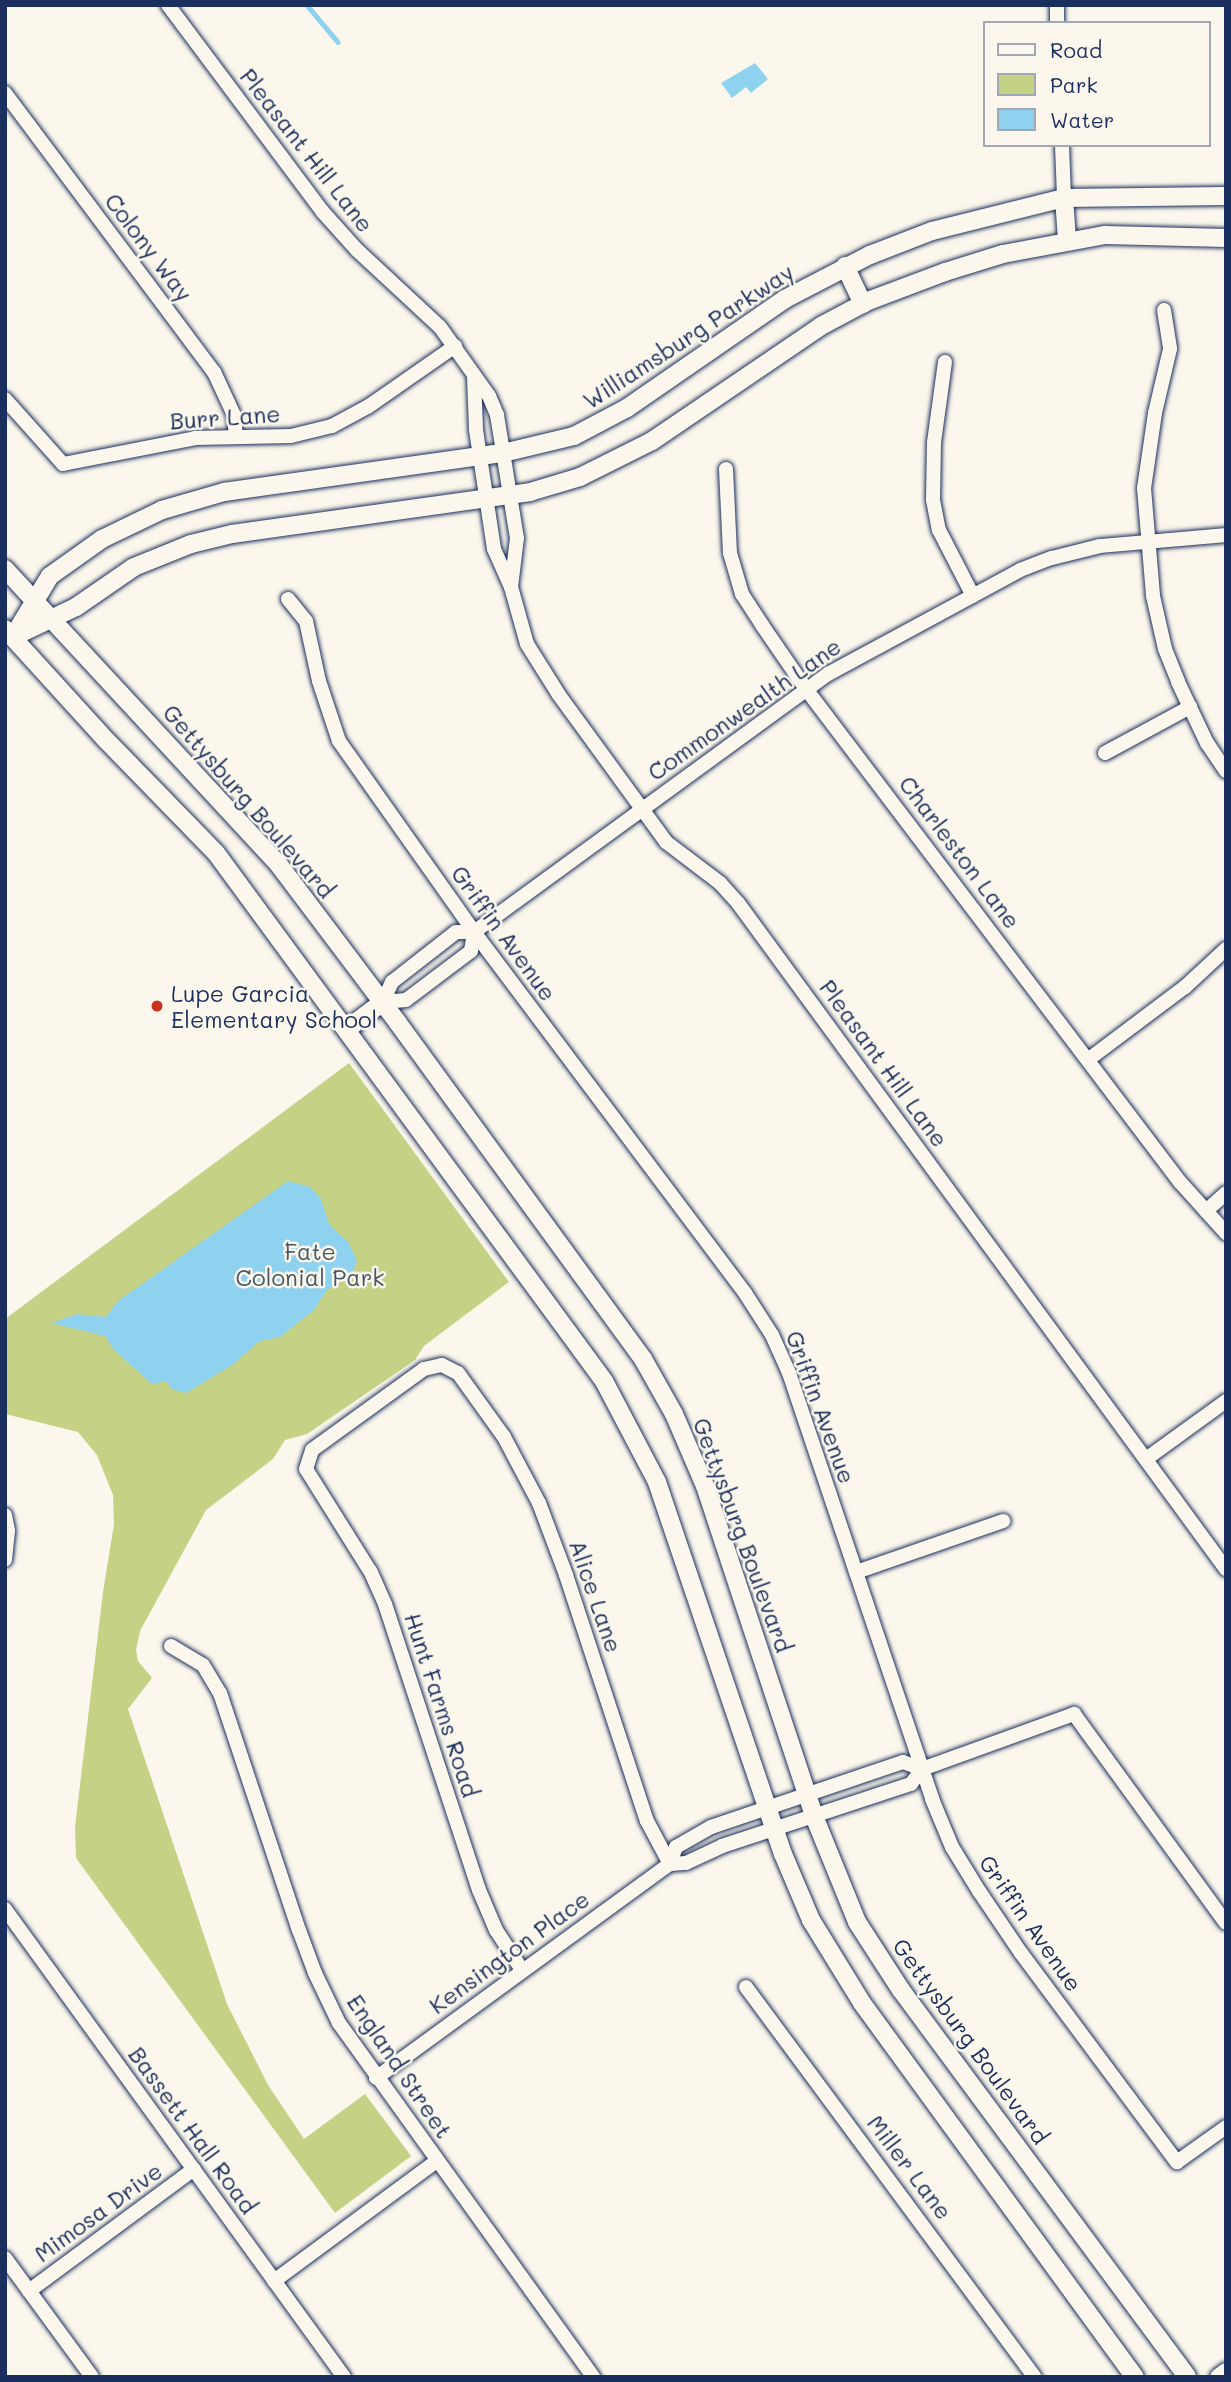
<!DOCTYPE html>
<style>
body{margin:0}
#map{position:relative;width:1231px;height:2382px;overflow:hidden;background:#fbf7ec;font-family:Mali,sans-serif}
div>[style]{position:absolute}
.green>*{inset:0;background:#c5d185}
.water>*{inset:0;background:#8ed2f0}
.stream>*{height:4.5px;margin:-2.25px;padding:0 2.25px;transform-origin:2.25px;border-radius:2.25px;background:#8ed2f0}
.roads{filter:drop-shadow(0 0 2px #1b2f5e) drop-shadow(0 0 2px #1b2f5e)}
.minor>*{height:14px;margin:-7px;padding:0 7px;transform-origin:7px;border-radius:7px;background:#fbf7ec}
.tertiary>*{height:18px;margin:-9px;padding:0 9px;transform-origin:9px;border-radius:9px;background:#fbf7ec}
.secondary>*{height:19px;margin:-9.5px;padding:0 9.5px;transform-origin:9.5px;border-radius:9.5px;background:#fbf7ec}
.dots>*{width:19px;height:19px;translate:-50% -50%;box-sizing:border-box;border:4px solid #fbf7ec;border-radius:50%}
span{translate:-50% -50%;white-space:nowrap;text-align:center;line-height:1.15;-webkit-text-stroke:5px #fbf7ec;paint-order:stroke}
.street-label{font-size:23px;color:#1b2f5e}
.poi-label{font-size:23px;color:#1b2f5e}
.left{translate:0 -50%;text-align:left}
.park-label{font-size:23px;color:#465868}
.frame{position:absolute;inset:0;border:7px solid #1b2f5e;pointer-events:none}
.legend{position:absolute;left:983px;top:21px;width:228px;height:126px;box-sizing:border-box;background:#fbf7ec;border:2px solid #a1a7b3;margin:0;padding:9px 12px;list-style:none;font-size:21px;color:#1b2f5e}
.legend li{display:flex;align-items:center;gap:14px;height:35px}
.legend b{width:35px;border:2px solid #a1a7b3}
</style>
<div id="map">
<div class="green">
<div style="clip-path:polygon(349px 1063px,509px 1282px,424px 1346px,415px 1360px,307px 1434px,285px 1440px,273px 1459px,206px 1510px,140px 1631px,136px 1650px,138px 1661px,152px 1678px,128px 1709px,227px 2004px,268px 2085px,304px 2139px,365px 2094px,411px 2156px,335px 2213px,76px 1858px,75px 1827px,103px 1592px,114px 1524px,113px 1495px,97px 1455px,78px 1432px,5px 1414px,5px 1319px)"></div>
</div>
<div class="water">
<div style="clip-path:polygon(755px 63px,768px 79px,751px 93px,746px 87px,732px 98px,721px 83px)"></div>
<div style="clip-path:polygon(288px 1181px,310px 1187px,321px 1199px,329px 1224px,348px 1242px,357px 1260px,353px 1272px,326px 1291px,314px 1310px,280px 1337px,260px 1341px,232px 1365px,186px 1393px,172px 1389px,166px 1381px,152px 1384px,114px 1350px,105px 1336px,51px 1323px,77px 1314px,106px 1317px,118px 1301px)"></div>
</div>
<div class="stream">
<div style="left:307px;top:5px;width:48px;rotate:50deg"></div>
</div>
<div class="roads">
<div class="minor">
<div style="left:168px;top:5px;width:257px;rotate:53.2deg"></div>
<div style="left:322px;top:211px;width:52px;rotate:48.1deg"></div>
<div style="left:357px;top:250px;width:113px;rotate:42.9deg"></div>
<div style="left:440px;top:327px;width:85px;rotate:54.6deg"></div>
<div style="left:489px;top:396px;width:21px;rotate:67deg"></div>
<div style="left:497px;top:415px;width:125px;rotate:80.8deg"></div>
<div style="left:517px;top:538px;width:49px;rotate:97deg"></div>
<div style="left:1057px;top:5px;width:18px;rotate:90deg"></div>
<div style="left:5px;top:93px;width:349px;rotate:53.2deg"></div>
<div style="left:214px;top:372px;width:47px;rotate:65.1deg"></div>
<div style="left:234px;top:415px;width:22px;rotate:85deg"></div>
<div style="left:1062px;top:145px;width:53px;rotate:87.8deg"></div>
<div style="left:1164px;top:310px;width:39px;rotate:81deg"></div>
<div style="left:1170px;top:349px;width:66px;rotate:103.2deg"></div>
<div style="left:1155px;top:413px;width:76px;rotate:98.3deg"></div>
<div style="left:1144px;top:488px;width:108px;rotate:85.2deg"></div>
<div style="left:1153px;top:596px;width:54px;rotate:77.2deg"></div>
<div style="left:1165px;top:649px;width:35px;rotate:68deg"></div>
<div style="left:1178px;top:682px;width:68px;rotate:64.6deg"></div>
<div style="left:1207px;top:743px;width:34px;rotate:56deg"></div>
<div style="left:945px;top:362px;width:81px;rotate:97.8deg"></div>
<div style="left:934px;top:442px;width:58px;rotate:91deg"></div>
<div style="left:933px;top:500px;width:31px;rotate:79deg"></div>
<div style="left:939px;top:530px;width:74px;rotate:62.7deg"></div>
<div style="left:474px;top:377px;width:53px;rotate:87.8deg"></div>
<div style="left:476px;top:430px;width:120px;rotate:81.4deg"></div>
<div style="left:494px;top:549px;width:42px;rotate:65.9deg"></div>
<div style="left:511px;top:587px;width:59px;rotate:74.3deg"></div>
<div style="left:527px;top:644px;width:60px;rotate:57.9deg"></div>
<div style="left:559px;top:695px;width:182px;rotate:53.9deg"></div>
<div style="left:666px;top:842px;width:68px;rotate:37.2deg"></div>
<div style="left:720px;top:883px;width:27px;rotate:48deg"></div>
<div style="left:738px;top:903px;width:826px;rotate:53.77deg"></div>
<div style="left:5px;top:399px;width:87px;rotate:48.3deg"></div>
<div style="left:63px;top:464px;width:135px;rotate:-11.1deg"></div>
<div style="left:195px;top:438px;width:96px;rotate:-1.2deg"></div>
<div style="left:291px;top:436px;width:42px;rotate:-13.7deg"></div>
<div style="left:332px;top:426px;width:42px;rotate:-28.4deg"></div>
<div style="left:369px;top:406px;width:105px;rotate:-34.9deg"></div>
<div style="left:726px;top:469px;width:84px;rotate:87.3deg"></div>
<div style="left:730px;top:553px;width:43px;rotate:73.7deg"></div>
<div style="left:742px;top:594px;width:37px;rotate:57deg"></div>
<div style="left:762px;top:625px;width:78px;rotate:55.5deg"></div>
<div style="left:806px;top:689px;width:619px;rotate:52.82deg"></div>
<div style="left:1180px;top:1182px;width:69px;rotate:48deg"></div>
<div style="left:288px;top:599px;width:28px;rotate:51deg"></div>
<div style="left:306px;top:621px;width:61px;rotate:77.8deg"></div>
<div style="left:319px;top:681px;width:63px;rotate:71.6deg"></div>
<div style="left:339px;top:741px;width:234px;rotate:54.7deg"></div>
<div style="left:474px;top:932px;width:451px;rotate:53.1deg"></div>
<div style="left:745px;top:1293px;width:50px;rotate:57.3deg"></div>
<div style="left:772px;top:1335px;width:42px;rotate:65.9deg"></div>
<div style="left:789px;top:1373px;width:449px;rotate:71.4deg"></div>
<div style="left:932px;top:1799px;width:52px;rotate:67.4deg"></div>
<div style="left:952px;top:1847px;width:52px;rotate:58.5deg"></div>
<div style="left:979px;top:1891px;width:75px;rotate:55.9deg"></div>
<div style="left:1021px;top:1953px;width:261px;rotate:53.3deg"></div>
<div style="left:1177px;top:2162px;width:60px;rotate:-35.5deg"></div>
<div style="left:1105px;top:753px;width:97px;rotate:-28.4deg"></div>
<div style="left:474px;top:932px;width:19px;rotate:99deg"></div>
<div style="left:471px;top:951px;width:81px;rotate:143deg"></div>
<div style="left:406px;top:1000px;width:23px;rotate:175deg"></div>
<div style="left:383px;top:1002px;width:22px;rotate:-66deg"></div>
<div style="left:392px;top:982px;width:81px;rotate:-38deg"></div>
<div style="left:456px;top:932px;width:18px"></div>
<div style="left:474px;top:932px;width:438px;rotate:-36.1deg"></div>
<div style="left:828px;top:674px;width:218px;rotate:-28.4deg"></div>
<div style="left:1020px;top:570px;width:34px;rotate:-21deg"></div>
<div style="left:1052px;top:558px;width:49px;rotate:-14deg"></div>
<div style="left:1100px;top:546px;width:126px;rotate:-5deg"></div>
<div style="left:1089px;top:1059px;width:120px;rotate:-36.9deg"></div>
<div style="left:1185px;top:987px;width:56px;rotate:-42.8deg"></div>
<div style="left:1206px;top:1211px;width:27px;rotate:-42deg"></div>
<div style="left:1146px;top:1459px;width:99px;rotate:-35.9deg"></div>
<div style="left:5px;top:1515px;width:16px;rotate:79deg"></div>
<div style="left:8px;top:1531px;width:29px;rotate:96deg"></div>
<div style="left:856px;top:1572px;width:156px;rotate:-19.1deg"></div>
<div style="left:171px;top:1646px;width:37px;rotate:31deg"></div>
<div style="left:203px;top:1665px;width:33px;rotate:59deg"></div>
<div style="left:220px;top:1693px;width:250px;rotate:71.6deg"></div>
<div style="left:299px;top:1930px;width:46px;rotate:69.6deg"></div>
<div style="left:315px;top:1973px;width:55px;rotate:64.4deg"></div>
<div style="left:339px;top:2023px;width:436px;rotate:54.3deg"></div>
<div style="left:670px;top:1864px;width:18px;rotate:-71deg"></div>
<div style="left:676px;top:1847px;width:40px;rotate:-29.7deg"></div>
<div style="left:711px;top:1827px;width:203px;rotate:-18.7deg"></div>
<div style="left:903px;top:1762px;width:20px;rotate:20deg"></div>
<div style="left:5px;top:1909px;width:578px;rotate:54.08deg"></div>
<div style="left:522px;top:1970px;width:48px;rotate:-123deg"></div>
<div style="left:496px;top:1930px;width:43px;rotate:-113deg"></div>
<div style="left:479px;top:1890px;width:301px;rotate:-108.2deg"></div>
<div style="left:385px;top:1604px;width:36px;rotate:-114deg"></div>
<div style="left:370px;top:1571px;width:120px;rotate:-122.1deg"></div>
<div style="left:306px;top:1469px;width:20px;rotate:-72deg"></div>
<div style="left:312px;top:1450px;width:138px;rotate:-35.9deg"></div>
<div style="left:424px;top:1369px;width:18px;rotate:-13deg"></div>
<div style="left:442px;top:1365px;width:18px;rotate:27deg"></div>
<div style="left:458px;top:1373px;width:79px;rotate:54.3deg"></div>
<div style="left:504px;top:1437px;width:75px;rotate:62.1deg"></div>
<div style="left:539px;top:1503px;width:77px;rotate:69.4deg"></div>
<div style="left:566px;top:1575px;width:259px;rotate:71.8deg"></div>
<div style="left:647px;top:1821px;width:49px;rotate:61.9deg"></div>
<div style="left:746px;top:1987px;width:485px;rotate:53.5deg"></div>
<div style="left:376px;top:2078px;width:364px;rotate:-36.1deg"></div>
<div style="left:670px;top:1864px;width:16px;rotate:-4deg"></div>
<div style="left:686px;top:1863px;width:40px;rotate:-25deg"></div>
<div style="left:722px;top:1846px;width:199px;rotate:-18.2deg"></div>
<div style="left:911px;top:1784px;width:19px;rotate:-54deg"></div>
<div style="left:922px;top:1769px;width:162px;rotate:-19.9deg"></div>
<div style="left:1074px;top:1714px;width:258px;rotate:54deg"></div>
<div style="left:5px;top:2258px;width:147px;rotate:53.8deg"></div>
<div style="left:274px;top:2281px;width:202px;rotate:-36.4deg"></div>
<div style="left:29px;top:2291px;width:205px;rotate:-36.5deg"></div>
</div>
<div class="tertiary">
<div style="left:1064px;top:198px;width:42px;rotate:85.9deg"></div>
<div style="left:845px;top:266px;width:42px;rotate:64.7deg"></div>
<div style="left:5px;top:569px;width:403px;rotate:47.2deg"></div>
<div style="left:279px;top:865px;width:198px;rotate:53deg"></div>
<div style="left:398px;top:1023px;width:416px;rotate:53.9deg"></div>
<div style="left:643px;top:1359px;width:63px;rotate:60.6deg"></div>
<div style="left:674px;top:1414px;width:78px;rotate:66.7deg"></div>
<div style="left:705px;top:1486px;width:348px;rotate:71.7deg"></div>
<div style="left:814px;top:1816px;width:114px;rotate:67.9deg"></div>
<div style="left:857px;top:1922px;width:81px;rotate:57.1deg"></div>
<div style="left:901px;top:1990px;width:481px;rotate:53.5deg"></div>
<div style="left:5px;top:629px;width:151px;rotate:47.7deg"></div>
<div style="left:107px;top:741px;width:156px;rotate:45.8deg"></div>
<div style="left:216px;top:853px;width:655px;rotate:53.69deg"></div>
<div style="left:604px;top:1381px;width:114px;rotate:62.3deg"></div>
<div style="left:657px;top:1482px;width:393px;rotate:71.3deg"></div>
<div style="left:783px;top:1854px;width:72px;rotate:67deg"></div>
<div style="left:811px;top:1920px;width:97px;rotate:58.4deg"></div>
<div style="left:862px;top:2003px;width:463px;rotate:53.9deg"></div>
<div style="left:13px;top:637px;width:71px;rotate:-58.8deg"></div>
<div style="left:50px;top:576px;width:64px;rotate:-35.4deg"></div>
<div style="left:102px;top:539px;width:67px;rotate:-25.8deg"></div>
<div style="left:162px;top:510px;width:65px;rotate:-16.2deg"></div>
<div style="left:224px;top:492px;width:282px;rotate:-8deg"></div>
<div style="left:503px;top:453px;width:73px;rotate:-13.5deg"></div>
<div style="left:574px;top:436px;width:60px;rotate:-27.8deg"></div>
<div style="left:627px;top:408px;width:192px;rotate:-34.6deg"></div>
<div style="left:785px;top:299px;width:96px;rotate:-27.4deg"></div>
<div style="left:870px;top:255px;width:66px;rotate:-21.2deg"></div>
<div style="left:932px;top:231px;width:136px;rotate:-14deg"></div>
<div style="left:1064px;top:198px;width:162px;rotate:-0.7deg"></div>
<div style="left:13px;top:637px;width:70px;rotate:-25.5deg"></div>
<div style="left:76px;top:607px;width:70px;rotate:-34.6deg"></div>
<div style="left:134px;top:567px;width:61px;rotate:-22deg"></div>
<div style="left:191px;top:544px;width:42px;rotate:-13.7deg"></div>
<div style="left:232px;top:534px;width:301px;rotate:-8deg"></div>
<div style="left:530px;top:492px;width:52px;rotate:-16.7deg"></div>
<div style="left:580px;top:477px;width:80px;rotate:-26.6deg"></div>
<div style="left:652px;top:441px;width:204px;rotate:-34.2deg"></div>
<div style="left:821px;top:326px;width:53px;rotate:-28deg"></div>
<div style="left:868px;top:301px;width:82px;rotate:-20.6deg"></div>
<div style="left:945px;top:272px;width:61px;rotate:-17.2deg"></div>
<div style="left:1003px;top:254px;width:104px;rotate:-10.6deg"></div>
<div style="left:1105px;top:235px;width:121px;rotate:1.4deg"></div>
<div style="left:347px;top:1029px;width:45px;rotate:-36.9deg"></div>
</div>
<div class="secondary">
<div style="left:1219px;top:2377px;width:9px;rotate:-36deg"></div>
</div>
</div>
<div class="dots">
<div style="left:157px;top:1006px;background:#c8321e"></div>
</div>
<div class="street-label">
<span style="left:307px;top:150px;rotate:52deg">Pleasant Hill Lane</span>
<span style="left:149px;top:247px;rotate:53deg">Colony Way</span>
<span style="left:688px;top:336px;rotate:-33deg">Williamsburg Parkway</span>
<span style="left:225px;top:417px;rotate:-4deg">Burr Lane</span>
<span style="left:744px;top:709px;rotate:-35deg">Commonwealth Lane</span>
<span style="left:249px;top:801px;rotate:49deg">Gettysburg Boulevard</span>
<span style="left:960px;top:852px;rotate:53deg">Charleston Lane</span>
<span style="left:504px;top:933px;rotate:54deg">Griffin Avenue</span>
<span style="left:884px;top:1063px;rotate:54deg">Pleasant Hill Lane</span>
<span style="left:821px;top:1407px;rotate:70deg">Griffin Avenue</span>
<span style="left:743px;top:1535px;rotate:70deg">Gettysburg Boulevard</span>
<span style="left:596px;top:1596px;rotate:71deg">Alice Lane</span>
<span style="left:442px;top:1705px;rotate:72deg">Hunt Farms Road</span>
<span style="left:1031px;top:1923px;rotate:55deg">Griffin Avenue</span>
<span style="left:509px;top:1952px;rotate:-36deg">Kensington Place</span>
<span style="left:971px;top:2041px;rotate:54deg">Gettysburg Boulevard</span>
<span style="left:400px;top:2066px;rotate:56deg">England Street</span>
<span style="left:193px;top:2130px;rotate:54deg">Bassett Hall Road</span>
<span style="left:910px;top:2167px;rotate:53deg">Miller Lane</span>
<span style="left:98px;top:2212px;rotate:-36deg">Mimosa Drive</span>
</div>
<div class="poi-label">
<span class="left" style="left:171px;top:1006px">Lupe Garcia<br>Elementary School</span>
</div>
<div class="park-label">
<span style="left:310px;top:1264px">Fate<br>Colonial Park</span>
</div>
<div class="frame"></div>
<ul class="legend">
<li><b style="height:9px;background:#fbf7ec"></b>Road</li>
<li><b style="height:19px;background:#c5d185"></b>Park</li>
<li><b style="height:19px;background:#8ed2f0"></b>Water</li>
</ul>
</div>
